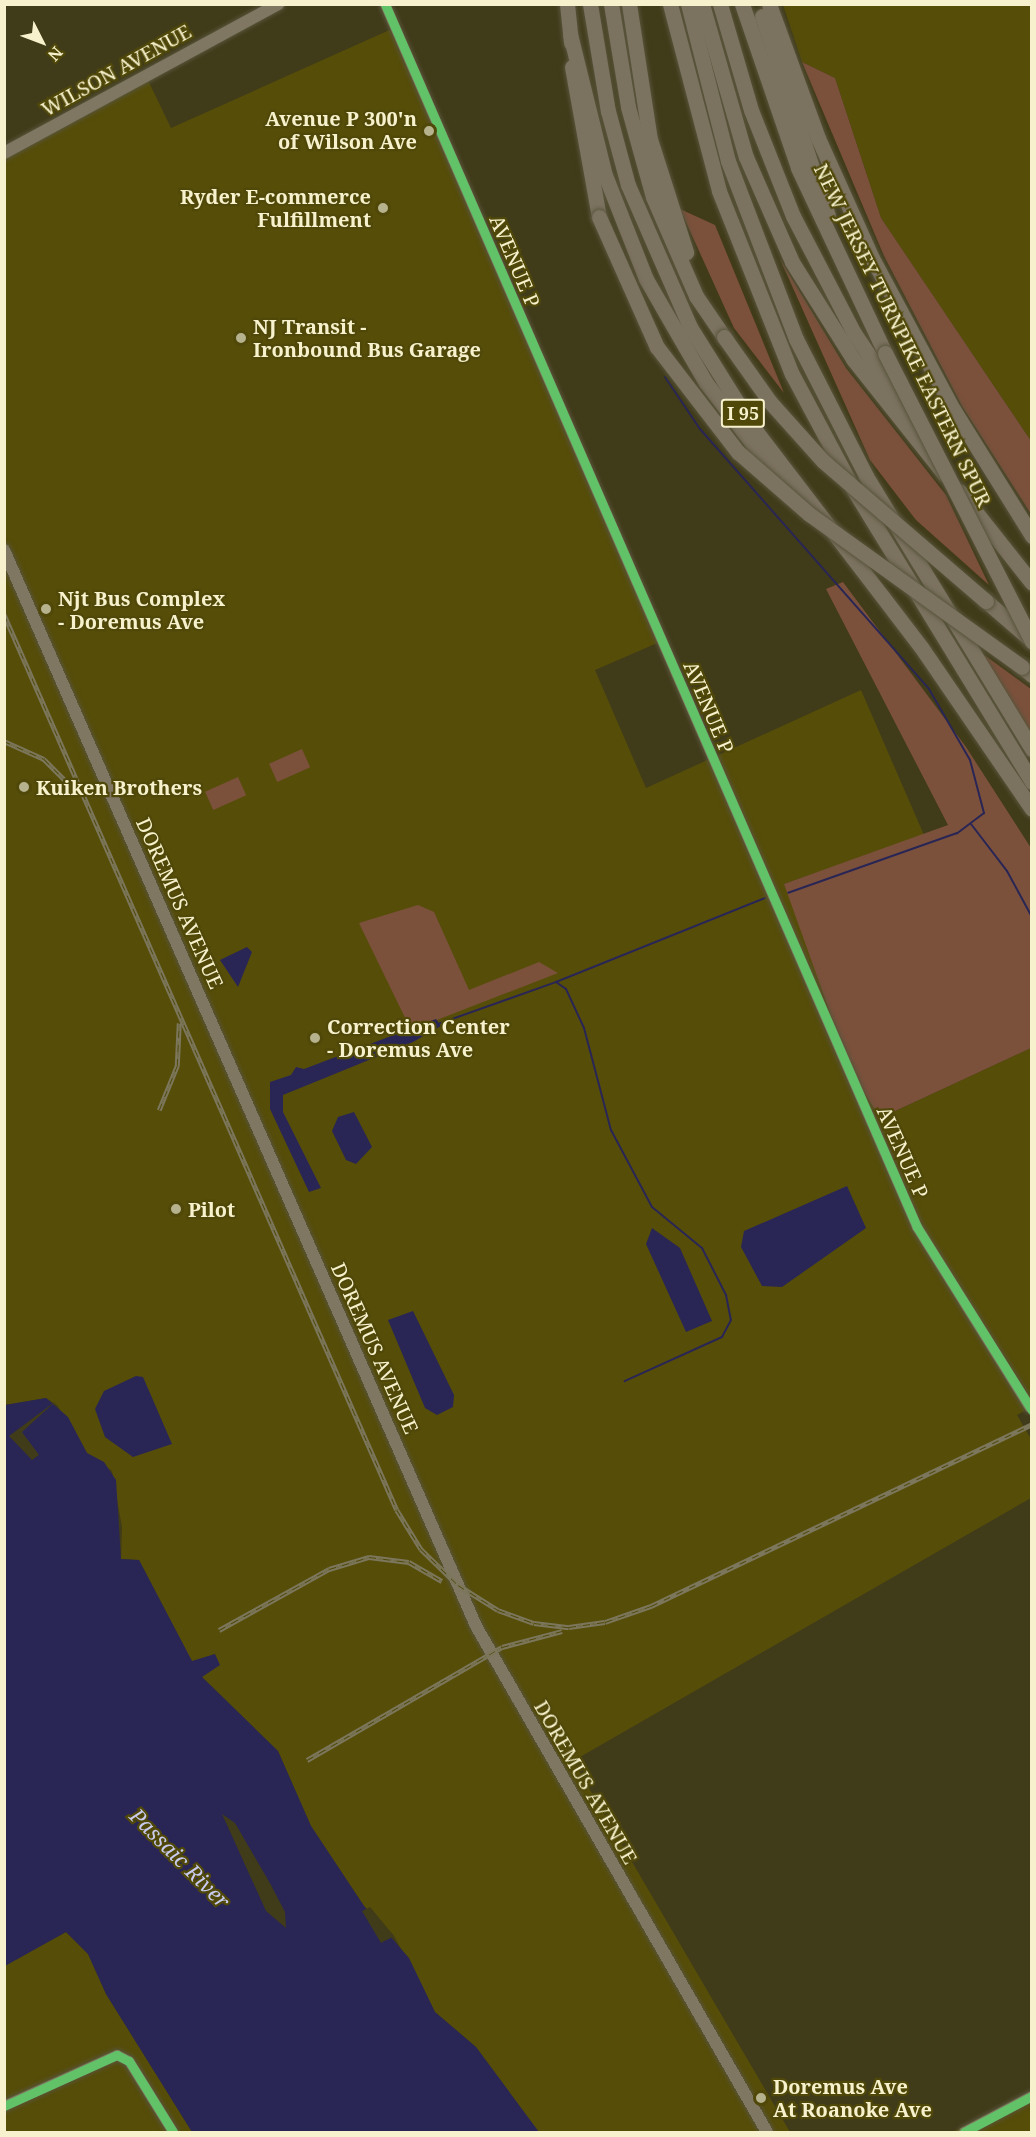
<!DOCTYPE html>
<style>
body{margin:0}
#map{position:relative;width:1036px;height:2137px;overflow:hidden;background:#403b19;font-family:"Noto Serif",serif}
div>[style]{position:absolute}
.built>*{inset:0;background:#564d09}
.green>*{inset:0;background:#7c513c;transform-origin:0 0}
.water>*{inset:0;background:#292655}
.pier>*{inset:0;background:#403b19}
.stream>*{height:2px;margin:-1px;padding:0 1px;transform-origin:1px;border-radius:1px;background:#292655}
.roads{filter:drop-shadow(0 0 2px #58543b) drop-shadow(0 0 2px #58543b)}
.minor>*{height:10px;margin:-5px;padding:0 5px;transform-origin:5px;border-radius:5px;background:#7d7a5f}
.major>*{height:12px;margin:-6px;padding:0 6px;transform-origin:6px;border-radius:6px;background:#7f7762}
.highway>*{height:15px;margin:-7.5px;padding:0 7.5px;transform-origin:7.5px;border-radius:7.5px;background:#7c7260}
.rail>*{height:4.5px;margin-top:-2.25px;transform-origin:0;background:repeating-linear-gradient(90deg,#504809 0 7px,#7c775c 0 14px);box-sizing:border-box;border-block:2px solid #7c775c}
.bridges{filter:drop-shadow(0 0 2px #58543b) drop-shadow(0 0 2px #58543b)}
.highway-bridge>*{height:15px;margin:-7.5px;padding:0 7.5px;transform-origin:7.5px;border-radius:7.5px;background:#7c7260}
.cycleway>*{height:9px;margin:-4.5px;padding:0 4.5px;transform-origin:4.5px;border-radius:4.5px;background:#61c268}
.dots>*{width:16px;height:16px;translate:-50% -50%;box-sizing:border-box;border:3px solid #504809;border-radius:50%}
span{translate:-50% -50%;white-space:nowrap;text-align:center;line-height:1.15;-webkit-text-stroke:4.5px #504809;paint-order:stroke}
.shield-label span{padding:2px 4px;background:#504809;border:2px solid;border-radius:4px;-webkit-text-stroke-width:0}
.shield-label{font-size:18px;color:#f7f2cd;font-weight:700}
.street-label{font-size:20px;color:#f7f2cd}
.poi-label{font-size:20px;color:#f7f2cd;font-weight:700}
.right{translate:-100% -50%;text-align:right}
.left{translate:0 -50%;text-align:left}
.water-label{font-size:21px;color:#c8cbef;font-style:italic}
.frame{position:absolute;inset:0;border:6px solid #f7f2cd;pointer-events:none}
.north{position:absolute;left:12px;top:12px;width:60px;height:60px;-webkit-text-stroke:4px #504809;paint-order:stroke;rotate:132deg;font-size:16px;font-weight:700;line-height:24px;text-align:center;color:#f7f2cd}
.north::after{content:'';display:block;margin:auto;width:21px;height:27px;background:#f7f2cd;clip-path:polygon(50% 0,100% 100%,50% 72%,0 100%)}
</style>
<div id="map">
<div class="built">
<div style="clip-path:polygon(783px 5px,1031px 5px,1031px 441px,881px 218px,835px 78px,802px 62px)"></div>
<div style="clip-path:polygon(394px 28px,662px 641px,595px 670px,646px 788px,861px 690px,924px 835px,784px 884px,880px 1118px,1031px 1048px,1032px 1407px,1017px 1415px,1031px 1439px,1031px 1498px,573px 1761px,790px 2132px,538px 2132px,476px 2047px,435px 2012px,394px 1936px,364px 1906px,311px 1826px,278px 1751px,202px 1677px,215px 1654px,192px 1662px,139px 1560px,121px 1559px,122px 1527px,112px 1471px,87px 1453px,57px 1405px,46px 1398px,5px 1405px,5px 158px,146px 76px,171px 128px)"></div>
<div style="clip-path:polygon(66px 1932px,88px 1954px,106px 1994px,192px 2132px,5px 2132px,4px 1966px)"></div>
<div style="clip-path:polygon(1031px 2095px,1031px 2132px,952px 2132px)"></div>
</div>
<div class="green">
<div style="clip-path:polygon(802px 62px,835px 78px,881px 218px,1031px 441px,1031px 514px,962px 406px,884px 256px)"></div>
<div style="clip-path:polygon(680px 209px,715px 225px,784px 393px,734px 328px)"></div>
<div style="clip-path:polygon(780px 259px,846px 368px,946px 495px,989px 585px,916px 520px,870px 460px)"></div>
<div style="clip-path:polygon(843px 582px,966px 747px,1031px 848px,1031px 1048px,880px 1118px,851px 1071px,784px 884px,948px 825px,826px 589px)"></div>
<div style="clip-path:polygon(983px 654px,1031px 689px,1031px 732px)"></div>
<div style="left:302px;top:749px;width:20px;height:36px;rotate:66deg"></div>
<div style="left:238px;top:777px;width:20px;height:36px;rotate:66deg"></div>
<div style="clip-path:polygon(418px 905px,434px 912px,469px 990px,539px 962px,558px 973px,411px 1030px,359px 923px)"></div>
</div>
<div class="water">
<div style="clip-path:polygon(247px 947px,252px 952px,238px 987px,220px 960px)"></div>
<div style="clip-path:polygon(436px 1019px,441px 1026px,413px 1042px,283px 1095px,283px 1112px,321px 1188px,309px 1192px,270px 1109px,270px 1082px,291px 1075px,296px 1067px,304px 1069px)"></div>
<div style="clip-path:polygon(354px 1112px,372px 1147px,356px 1164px,346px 1160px,332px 1131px,338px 1117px)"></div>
<div style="clip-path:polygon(847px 1186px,866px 1228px,782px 1287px,762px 1286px,741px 1247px,744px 1231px)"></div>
<div style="clip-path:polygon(652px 1228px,680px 1248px,712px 1321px,686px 1332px,646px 1244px)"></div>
<div style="clip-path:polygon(413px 1311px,454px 1395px,453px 1407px,437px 1415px,425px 1408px,388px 1320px)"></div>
<div style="clip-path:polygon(136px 1376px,143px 1377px,172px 1444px,133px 1457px,105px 1437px,95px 1409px,104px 1391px)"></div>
<div style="clip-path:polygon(46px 1398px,68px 1417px,87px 1453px,104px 1462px,116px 1480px,121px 1559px,139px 1560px,192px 1661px,215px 1654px,220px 1665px,202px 1677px,278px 1751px,311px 1826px,364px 1906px,409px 1958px,435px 2012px,476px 2047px,539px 2132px,192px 2132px,106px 1994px,88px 1954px,66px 1932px,5px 1966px,5px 1405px)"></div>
</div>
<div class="pier">
<div style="clip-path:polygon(56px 1401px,22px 1432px,39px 1455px,32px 1460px,9px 1436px)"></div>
<div style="clip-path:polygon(222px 1814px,235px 1823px,271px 1885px,285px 1912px,286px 1928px,266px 1911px)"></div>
<div style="clip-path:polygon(370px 1907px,394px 1936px,381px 1943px,362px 1911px)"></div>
</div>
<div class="stream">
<div style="left:665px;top:377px;width:63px;rotate:56.1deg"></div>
<div style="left:700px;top:429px;width:346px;rotate:48.6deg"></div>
<div style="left:929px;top:689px;width:82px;rotate:60deg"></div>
<div style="left:970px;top:760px;width:55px;rotate:75.2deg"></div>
<div style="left:984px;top:813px;width:34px;rotate:143deg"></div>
<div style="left:957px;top:833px;width:179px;rotate:160.5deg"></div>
<div style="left:971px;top:824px;width:59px;rotate:52.5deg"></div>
<div style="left:1007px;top:871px;width:52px;rotate:61.5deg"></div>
<div style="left:556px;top:982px;width:225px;rotate:-21.9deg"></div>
<div style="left:438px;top:1024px;width:125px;rotate:-19.6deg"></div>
<div style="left:556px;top:982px;width:12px;rotate:35deg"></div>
<div style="left:566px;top:989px;width:43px;rotate:65.2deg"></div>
<div style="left:584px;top:1028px;width:106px;rotate:75.2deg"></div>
<div style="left:611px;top:1130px;width:87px;rotate:62deg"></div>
<div style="left:652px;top:1207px;width:65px;rotate:39.4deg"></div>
<div style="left:702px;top:1248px;width:53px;rotate:62.9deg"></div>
<div style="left:726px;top:1295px;width:25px;rotate:79deg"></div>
<div style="left:731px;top:1320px;width:19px;rotate:118deg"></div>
<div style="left:722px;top:1337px;width:107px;rotate:155.6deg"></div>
</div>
<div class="roads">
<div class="minor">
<div style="left:385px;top:4px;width:1334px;rotate:66.49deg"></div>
<div style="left:917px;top:1227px;width:213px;rotate:58deg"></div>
<div style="left:4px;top:2106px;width:124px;rotate:-24.3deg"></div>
<div style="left:117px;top:2055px;width:13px;rotate:27deg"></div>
<div style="left:129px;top:2061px;width:84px;rotate:58.2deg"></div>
<div style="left:964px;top:2132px;width:77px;rotate:-27.9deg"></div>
</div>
<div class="major">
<div style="left:4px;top:153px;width:312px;rotate:-28.5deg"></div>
<div style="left:4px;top:550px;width:1175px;rotate:66.31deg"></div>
<div style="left:476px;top:1626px;width:584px;rotate:60.1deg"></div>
</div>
<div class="highway">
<div style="left:567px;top:4px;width:39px;rotate:84deg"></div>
<div style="left:590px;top:4px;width:109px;rotate:80.5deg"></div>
<div style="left:608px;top:111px;width:77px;rotate:74.9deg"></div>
<div style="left:628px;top:185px;width:155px;rotate:66.4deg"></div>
<div style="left:690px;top:327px;width:117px;rotate:57.9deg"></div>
<div style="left:752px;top:426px;width:278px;rotate:52.6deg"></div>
<div style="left:921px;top:647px;width:196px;rotate:55.6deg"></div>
<div style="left:611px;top:4px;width:104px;rotate:80.6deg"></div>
<div style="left:628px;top:107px;width:93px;rotate:74.5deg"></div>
<div style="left:653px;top:197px;width:108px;rotate:66.5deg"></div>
<div style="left:696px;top:296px;width:50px;rotate:55.7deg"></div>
<div style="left:629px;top:4px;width:137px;rotate:81.2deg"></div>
<div style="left:650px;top:139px;width:119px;rotate:72.3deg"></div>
<div style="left:670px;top:4px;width:193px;rotate:75.3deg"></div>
<div style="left:719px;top:191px;width:197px;rotate:68.3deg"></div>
<div style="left:792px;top:374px;width:128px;rotate:62deg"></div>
<div style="left:852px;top:487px;width:346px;rotate:58.6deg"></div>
<div style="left:688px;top:4px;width:162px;rotate:75.7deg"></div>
<div style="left:728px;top:161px;width:191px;rotate:69.1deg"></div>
<div style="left:796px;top:339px;width:154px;rotate:62.9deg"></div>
<div style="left:866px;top:476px;width:320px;rotate:58.7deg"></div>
<div style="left:702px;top:4px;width:159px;rotate:74deg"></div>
<div style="left:746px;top:157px;width:115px;rotate:66.3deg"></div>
<div style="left:792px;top:262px;width:115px;rotate:57.8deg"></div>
<div style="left:853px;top:359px;width:147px;rotate:51.6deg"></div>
<div style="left:720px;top:4px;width:110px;rotate:73.7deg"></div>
<div style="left:751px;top:110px;width:114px;rotate:68.4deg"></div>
<div style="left:793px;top:216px;width:132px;rotate:62.5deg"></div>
<div style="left:854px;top:333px;width:115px;rotate:56.3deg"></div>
<div style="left:742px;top:4px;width:173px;rotate:71.1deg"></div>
<div style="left:798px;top:168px;width:204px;rotate:64.8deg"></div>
<div style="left:769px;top:4px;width:143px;rotate:69.9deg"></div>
<div style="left:818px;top:138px;width:132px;rotate:65.8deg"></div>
<div style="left:872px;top:258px;width:171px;rotate:61.8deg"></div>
<div style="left:953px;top:409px;width:150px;rotate:58.1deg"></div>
<div style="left:762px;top:16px;width:210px;rotate:71.7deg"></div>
<div style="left:570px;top:34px;width:145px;rotate:76.1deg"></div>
<div style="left:605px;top:175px;width:112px;rotate:68.5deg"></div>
<div style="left:646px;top:279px;width:120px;rotate:60deg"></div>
<div style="left:706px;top:383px;width:132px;rotate:52.7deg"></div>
<div style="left:572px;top:67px;width:152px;rotate:79.8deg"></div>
<div style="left:959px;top:491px;width:117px;rotate:51.6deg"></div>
<div style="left:986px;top:601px;width:60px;rotate:40.9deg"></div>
<div style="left:1022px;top:667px;width:13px;rotate:39deg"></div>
</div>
</div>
<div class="rail">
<div style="left:4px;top:614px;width:978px;rotate:66.32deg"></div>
<div style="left:397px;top:1510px;width:46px;rotate:58.4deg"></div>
<div style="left:421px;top:1549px;width:52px;rotate:44.2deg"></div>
<div style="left:458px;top:1585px;width:47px;rotate:32deg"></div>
<div style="left:498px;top:1610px;width:38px;rotate:20deg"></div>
<div style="left:534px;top:1623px;width:35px;rotate:7deg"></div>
<div style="left:569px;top:1627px;width:36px;rotate:-8deg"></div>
<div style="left:605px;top:1622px;width:49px;rotate:-19.2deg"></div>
<div style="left:651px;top:1606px;width:422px;rotate:-25.5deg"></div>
<div style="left:4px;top:741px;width:44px;rotate:24.2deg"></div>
<div style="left:44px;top:759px;width:45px;rotate:45deg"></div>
<div style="left:159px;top:1110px;width:48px;rotate:-67.8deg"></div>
<div style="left:177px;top:1066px;width:43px;rotate:-87.3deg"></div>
<div style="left:219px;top:1630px;width:126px;rotate:-29deg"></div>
<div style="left:329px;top:1569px;width:42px;rotate:-16.7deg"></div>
<div style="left:369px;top:1557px;width:40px;rotate:7.1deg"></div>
<div style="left:409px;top:1562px;width:38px;rotate:30deg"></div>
<div style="left:307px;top:1760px;width:225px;rotate:-30.1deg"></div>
<div style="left:502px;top:1647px;width:62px;rotate:-14.9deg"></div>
</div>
<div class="bridges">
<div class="highway-bridge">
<div style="left:599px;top:217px;width:142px;rotate:66deg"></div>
<div style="left:657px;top:347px;width:133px;rotate:52.4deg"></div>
<div style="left:738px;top:452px;width:94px;rotate:41.1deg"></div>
<div style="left:809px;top:514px;width:262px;rotate:35.7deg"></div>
<div style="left:724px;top:337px;width:80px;rotate:54.7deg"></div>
<div style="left:770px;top:402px;width:79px;rotate:48.1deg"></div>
<div style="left:823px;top:461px;width:215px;rotate:40.7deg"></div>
<div style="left:885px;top:353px;width:324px;rotate:63deg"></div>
</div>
</div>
<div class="cycleway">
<div style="left:385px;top:4px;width:1334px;rotate:66.49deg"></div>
<div style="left:917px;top:1227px;width:216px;rotate:57.9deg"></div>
<div style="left:4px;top:2106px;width:124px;rotate:-24.3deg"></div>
<div style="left:117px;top:2055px;width:13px;rotate:27deg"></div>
<div style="left:129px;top:2061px;width:84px;rotate:58.2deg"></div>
<div style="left:964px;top:2132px;width:77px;rotate:-27.9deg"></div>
</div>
<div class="dots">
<div style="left:429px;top:131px;background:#b7b28e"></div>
<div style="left:383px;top:208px;background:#b7b28e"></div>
<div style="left:241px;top:338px;background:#b7b28e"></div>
<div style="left:46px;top:609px;background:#b7b28e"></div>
<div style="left:24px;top:787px;background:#b7b28e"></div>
<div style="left:315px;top:1038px;background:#b7b28e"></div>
<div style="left:176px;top:1209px;background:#b7b28e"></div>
<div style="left:761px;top:2098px;background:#b7b28e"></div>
</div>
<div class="shield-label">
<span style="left:743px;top:413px">I 95</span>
</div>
<div class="street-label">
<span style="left:116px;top:70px;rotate:-29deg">WILSON AVENUE</span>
<span style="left:515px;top:261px;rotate:67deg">AVENUE P</span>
<span style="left:903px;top:335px;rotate:64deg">NEW JERSEY TURNPIKE EASTERN SPUR</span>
<span style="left:709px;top:707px;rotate:67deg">AVENUE P</span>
<span style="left:180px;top:903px;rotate:66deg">DOREMUS AVENUE</span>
<span style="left:903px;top:1152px;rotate:66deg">AVENUE P</span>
<span style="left:375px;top:1348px;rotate:66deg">DOREMUS AVENUE</span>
<span style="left:586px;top:1782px;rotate:60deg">DOREMUS AVENUE</span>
</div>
<div class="poi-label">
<span class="right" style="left:417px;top:130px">Avenue P 300'n<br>of Wilson Ave</span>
<span class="right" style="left:371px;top:208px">Ryder E-commerce<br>Fulfillment</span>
<span class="left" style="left:253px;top:338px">NJ Transit -<br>Ironbound Bus Garage</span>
<span class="left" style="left:58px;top:610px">Njt Bus Complex<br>- Doremus Ave</span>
<span class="left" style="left:36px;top:787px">Kuiken Brothers</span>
<span class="left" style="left:327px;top:1038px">Correction Center<br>- Doremus Ave</span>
<span class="left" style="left:188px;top:1209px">Pilot</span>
<span class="left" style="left:773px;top:2098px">Doremus Ave<br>At Roanoke Ave</span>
</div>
<div class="water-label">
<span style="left:180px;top:1858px;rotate:45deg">Passaic River</span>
</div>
<div class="frame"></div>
<div class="north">N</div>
</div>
